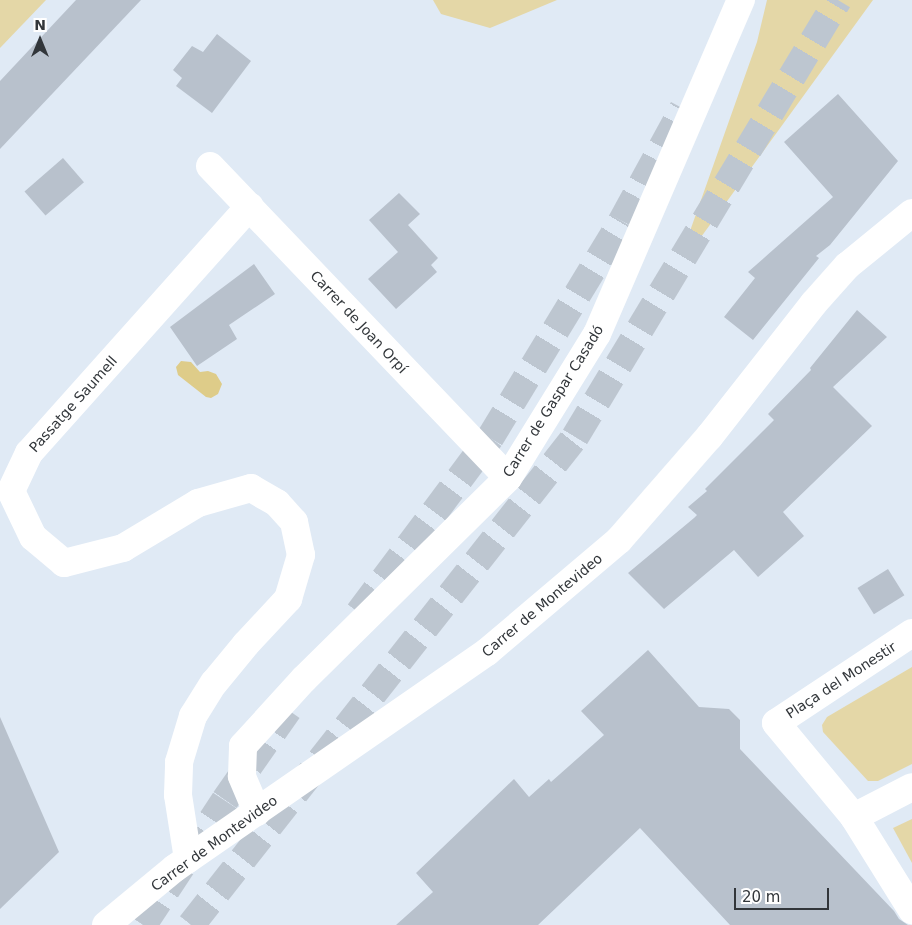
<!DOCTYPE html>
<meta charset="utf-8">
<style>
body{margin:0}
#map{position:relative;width:912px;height:925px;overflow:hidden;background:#e0eaf5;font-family:"DejaVu Sans",sans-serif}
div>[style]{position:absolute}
.green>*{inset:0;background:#e4d7a7}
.water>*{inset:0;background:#decc89}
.building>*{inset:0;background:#b8c1cc;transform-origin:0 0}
.highway-tunnel>*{height:28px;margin-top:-14px;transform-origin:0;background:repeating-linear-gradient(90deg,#bdc6d0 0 28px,transparent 0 42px)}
.street>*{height:28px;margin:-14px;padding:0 14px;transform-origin:14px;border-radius:14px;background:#fff}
.secondary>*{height:28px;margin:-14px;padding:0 14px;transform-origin:14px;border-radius:14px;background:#fff}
span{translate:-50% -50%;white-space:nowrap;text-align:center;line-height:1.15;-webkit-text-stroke:5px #fff;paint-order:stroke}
.street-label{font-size:14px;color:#32363a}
.north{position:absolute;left:15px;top:15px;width:50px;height:50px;-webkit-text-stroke:4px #fff;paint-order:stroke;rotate:0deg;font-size:14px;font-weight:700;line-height:20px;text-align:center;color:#32363a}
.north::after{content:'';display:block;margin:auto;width:18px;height:22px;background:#32363a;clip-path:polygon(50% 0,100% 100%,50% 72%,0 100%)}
.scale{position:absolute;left:734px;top:888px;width:95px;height:22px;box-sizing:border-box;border:2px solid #32363a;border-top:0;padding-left:6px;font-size:15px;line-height:18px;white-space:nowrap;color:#32363a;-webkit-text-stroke:4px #fff;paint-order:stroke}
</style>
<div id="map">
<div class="green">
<div style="clip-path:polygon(0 0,46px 0,0 48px)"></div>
<div style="clip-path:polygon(433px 0,557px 0,490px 28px,441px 14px)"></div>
<div style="clip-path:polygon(767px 0,873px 0,696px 244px,690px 231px,757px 42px)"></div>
<div style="clip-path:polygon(912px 667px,912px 764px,878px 781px,868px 781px,823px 732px,822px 725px,827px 717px)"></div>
<div style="clip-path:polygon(912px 819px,912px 863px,893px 828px)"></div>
</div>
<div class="water">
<div style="clip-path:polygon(181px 361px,191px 362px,200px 372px,208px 371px,216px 374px,222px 384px,218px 394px,211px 398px,206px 397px,178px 375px,176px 367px)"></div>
</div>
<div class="building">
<div style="clip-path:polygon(76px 0,141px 0,0 149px,0 81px)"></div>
<div style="clip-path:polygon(217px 34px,251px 61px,212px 113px,176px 86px,182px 78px,173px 70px,192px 46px,203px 52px)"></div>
<div style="clip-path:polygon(838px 94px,898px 161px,830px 245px,816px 256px,819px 258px,753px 340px,724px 317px,755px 278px,748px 272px,833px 197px,784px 142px)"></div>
<div style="left:63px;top:158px;width:32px;height:51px;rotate:49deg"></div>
<div style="clip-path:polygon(399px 193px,420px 214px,408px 225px,438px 258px,431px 265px,437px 272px,396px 309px,368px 279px,398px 252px,369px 220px)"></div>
<div style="clip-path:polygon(254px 264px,275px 294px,229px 325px,237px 339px,197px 366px,170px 327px)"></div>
<div style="clip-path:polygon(857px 310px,887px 337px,833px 387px,872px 426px,783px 512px,804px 536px,758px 577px,734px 550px,664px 609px,628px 573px,694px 518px,697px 515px,688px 507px,707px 491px,705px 489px,774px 420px,768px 414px,811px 370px,810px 368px)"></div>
<div style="left:888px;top:569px;width:31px;height:36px;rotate:58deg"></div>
<div style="clip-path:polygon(648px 650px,699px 707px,729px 709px,740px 720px,740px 749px,894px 911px,899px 919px,908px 925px,730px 925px,640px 828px,538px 925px,396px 925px,433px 892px,416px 873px,514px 779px,529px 797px,549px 779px,551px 782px,604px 735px,581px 711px)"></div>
<div style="clip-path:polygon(0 717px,59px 852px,0 909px)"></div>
</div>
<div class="highway-tunnel">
<div style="left:359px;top:613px;width:219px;rotate:-53.2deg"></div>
<div style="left:490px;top:438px;width:254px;rotate:-58.7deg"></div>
<div style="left:622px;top:221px;width:128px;rotate:-61.4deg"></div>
<div style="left:143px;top:925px;width:149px;rotate:-56.7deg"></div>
<div style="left:225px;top:800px;width:110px;rotate:-55deg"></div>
<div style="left:191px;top:925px;width:621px;rotate:-51.8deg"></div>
<div style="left:575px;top:437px;width:510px;rotate:-58.96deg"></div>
</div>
<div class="street">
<div style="left:210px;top:166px;width:431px;rotate:46.3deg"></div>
<div style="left:912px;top:633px;width:163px;rotate:146.5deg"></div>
<div style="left:776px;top:723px;width:122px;rotate:50.3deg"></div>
<div style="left:854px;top:817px;width:65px;rotate:-27.3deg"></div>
<div style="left:257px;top:812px;width:39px;rotate:-113deg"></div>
<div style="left:242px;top:776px;width:30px;rotate:-88deg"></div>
<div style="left:243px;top:746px;width:91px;rotate:-47.7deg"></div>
<div style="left:304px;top:679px;width:286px;rotate:-44.6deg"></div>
<div style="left:508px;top:478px;width:169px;rotate:-58.3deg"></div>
<div style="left:597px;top:334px;width:364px;rotate:-66.7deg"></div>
<div style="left:854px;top:817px;width:110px;rotate:58.1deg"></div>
<div style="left:188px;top:859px;width:65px;rotate:-98.9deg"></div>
<div style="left:178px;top:795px;width:33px;rotate:-88deg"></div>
<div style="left:179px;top:762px;width:48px;rotate:-73.1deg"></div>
<div style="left:193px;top:716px;width:39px;rotate:-58deg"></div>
<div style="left:214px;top:683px;width:50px;rotate:-50.6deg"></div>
<div style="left:246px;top:644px;width:62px;rotate:-47deg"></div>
<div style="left:288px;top:599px;width:46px;rotate:-73.5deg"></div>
<div style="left:301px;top:555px;width:34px;rotate:-102deg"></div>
<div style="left:294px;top:522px;width:25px;rotate:-132deg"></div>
<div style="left:277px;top:503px;width:30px;rotate:-150deg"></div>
<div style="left:251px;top:488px;width:55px;rotate:164.2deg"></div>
<div style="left:198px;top:503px;width:87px;rotate:149deg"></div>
<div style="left:123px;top:548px;width:61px;rotate:165.7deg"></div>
<div style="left:64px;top:563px;width:40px;rotate:-140deg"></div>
<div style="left:33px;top:537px;width:51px;rotate:-115.6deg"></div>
<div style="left:11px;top:491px;width:42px;rotate:-64.7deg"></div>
<div style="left:29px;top:453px;width:331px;rotate:-48.2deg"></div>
</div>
<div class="secondary">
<div style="left:106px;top:925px;width:89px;rotate:-39.6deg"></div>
<div style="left:175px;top:868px;width:379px;rotate:-34.7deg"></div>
<div style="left:487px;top:652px;width:173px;rotate:-40.3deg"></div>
<div style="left:619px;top:540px;width:137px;rotate:-48.9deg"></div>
<div style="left:709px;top:437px;width:170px;rotate:-51.9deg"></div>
<div style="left:814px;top:303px;width:50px;rotate:-48.3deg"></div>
<div style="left:847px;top:266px;width:84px;rotate:-39.2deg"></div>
</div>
<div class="street-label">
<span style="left:359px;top:322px;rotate:47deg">Carrer de Joan Orpí</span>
<span style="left:553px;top:401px;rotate:-58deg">Carrer de Gaspar Casadó</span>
<span style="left:73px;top:404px;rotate:-48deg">Passatge Saumell</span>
<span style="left:542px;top:605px;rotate:-40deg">Carrer de Montevideo</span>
<span style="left:841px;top:680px;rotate:-33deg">Plaça del Monestir</span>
<span style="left:214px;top:843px;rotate:-36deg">Carrer de Montevideo</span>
</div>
<div class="north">N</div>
<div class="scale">20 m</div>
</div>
